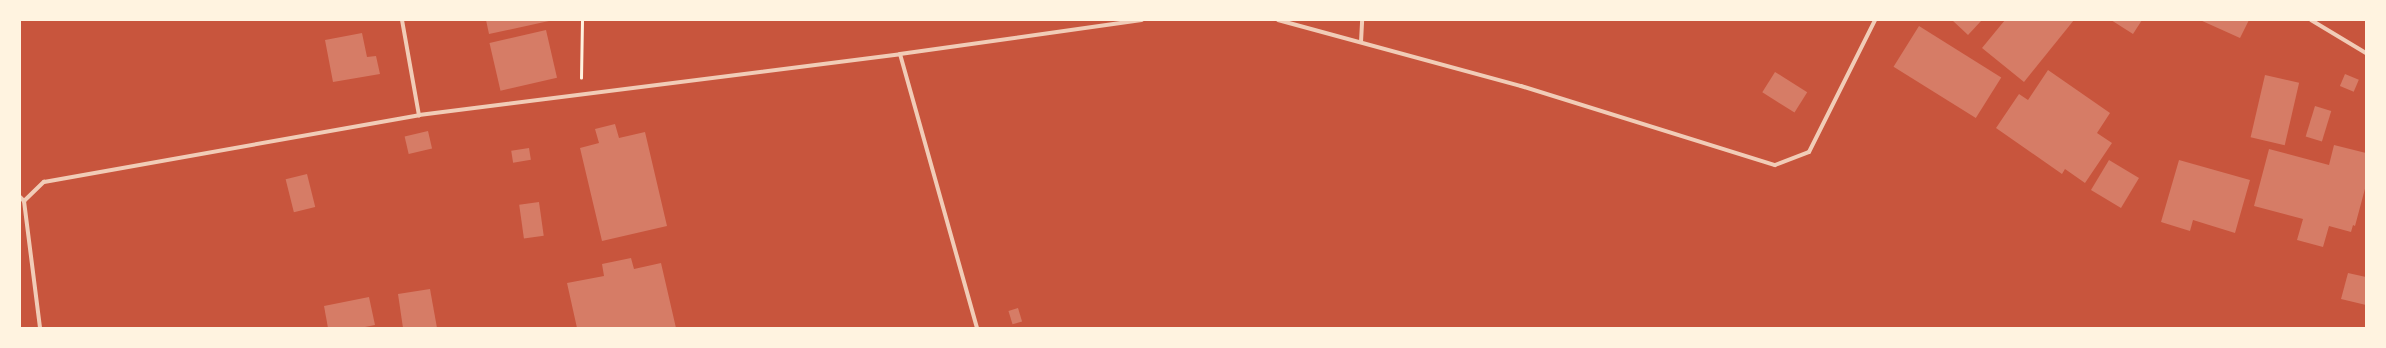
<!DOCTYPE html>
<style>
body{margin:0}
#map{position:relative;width:2386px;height:348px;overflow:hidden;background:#c8553d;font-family:"Crimson Pro",serif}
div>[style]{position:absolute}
.building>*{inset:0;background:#d67c66;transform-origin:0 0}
.path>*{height:2.5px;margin:-1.25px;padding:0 1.25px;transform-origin:1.25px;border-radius:1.25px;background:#fff3e0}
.minor>*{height:4px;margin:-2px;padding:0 2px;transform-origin:2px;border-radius:2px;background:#f1ccb7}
span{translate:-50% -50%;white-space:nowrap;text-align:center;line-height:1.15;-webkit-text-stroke:4px #fff3e0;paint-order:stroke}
.frame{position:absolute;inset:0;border:21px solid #fff3e0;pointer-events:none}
</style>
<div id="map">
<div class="building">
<div style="clip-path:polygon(486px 20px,549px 20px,549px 21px,489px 34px)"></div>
<div style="clip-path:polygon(1952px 20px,1982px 20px,1968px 35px)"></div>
<div style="clip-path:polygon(2005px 20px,2074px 20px,2024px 82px,1982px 48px)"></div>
<div style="clip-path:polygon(2111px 20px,2142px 20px,2133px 34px)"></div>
<div style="clip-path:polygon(2200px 20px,2249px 20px,2240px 38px)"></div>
<div style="left:1919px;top:26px;width:97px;height:48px;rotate:32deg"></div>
<div style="left:546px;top:30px;width:49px;height:58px;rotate:77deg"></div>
<div style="clip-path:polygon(362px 33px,367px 57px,376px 56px,380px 74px,333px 82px,325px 40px)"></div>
<div style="clip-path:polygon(2048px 70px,2110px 113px,2097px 133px,2112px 143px,2085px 183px,2065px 169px,2062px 174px,1996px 128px,2019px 94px,2028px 100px)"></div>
<div style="left:1775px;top:72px;width:38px;height:24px;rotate:32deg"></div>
<div style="left:2345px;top:74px;width:15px;height:13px;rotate:23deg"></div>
<div style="left:2265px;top:75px;width:35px;height:64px;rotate:13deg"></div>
<div style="left:2315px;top:106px;width:17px;height:32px;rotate:17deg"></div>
<div style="clip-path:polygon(615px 124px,619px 138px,645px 132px,667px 226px,602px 241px,580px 148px,599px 143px,595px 129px)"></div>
<div style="left:428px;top:131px;width:18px;height:24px;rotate:77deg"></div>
<div style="clip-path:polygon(2334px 145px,2366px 153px,2366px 185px,2355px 226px,2353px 225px,2351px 232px,2329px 226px,2323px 247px,2297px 240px,2303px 219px,2254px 206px,2269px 149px,2329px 165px)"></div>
<div style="left:529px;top:148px;width:12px;height:18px;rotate:81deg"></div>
<div style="left:2109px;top:160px;width:35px;height:35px;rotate:31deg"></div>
<div style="clip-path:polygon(2179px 160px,2250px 180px,2235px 233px,2193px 220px,2190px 231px,2161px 222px)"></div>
<div style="left:307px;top:174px;width:34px;height:22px;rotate:76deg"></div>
<div style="left:539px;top:202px;width:34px;height:20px;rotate:82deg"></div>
<div style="clip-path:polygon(631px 258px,634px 269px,661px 263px,676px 328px,577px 328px,567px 283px,604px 276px,602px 264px)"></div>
<div style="clip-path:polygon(2348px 273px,2366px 277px,2366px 305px,2341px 299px)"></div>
<div style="clip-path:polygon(430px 289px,437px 328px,403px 328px,398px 294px)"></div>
<div style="clip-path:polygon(369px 297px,375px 325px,360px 328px,328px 328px,324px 306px)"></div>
<div style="left:1018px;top:308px;width:14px;height:10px;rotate:73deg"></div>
</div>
<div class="path">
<div style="left:581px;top:78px;width:58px;rotate:-89deg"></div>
</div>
<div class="minor">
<div style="left:402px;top:20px;width:97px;rotate:79.9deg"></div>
<div style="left:1278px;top:20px;width:252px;rotate:15.2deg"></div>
<div style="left:1521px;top:86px;width:266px;rotate:17.3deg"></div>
<div style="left:1775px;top:165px;width:36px;rotate:-21deg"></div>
<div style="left:1809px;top:152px;width:148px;rotate:-63.4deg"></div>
<div style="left:2311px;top:20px;width:64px;rotate:31deg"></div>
<div style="left:1361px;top:42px;width:22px;rotate:-87deg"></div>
<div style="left:900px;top:54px;width:285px;rotate:74.3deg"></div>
<div style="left:20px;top:197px;width:6px;rotate:45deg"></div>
<div style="left:24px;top:201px;width:128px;rotate:82.8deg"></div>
<div style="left:24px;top:201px;width:28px;rotate:-44deg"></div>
<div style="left:44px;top:182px;width:381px;rotate:-10.1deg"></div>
<div style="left:419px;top:115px;width:485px;rotate:-7.2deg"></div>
<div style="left:900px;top:54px;width:244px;rotate:-8deg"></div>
</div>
<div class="frame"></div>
</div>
